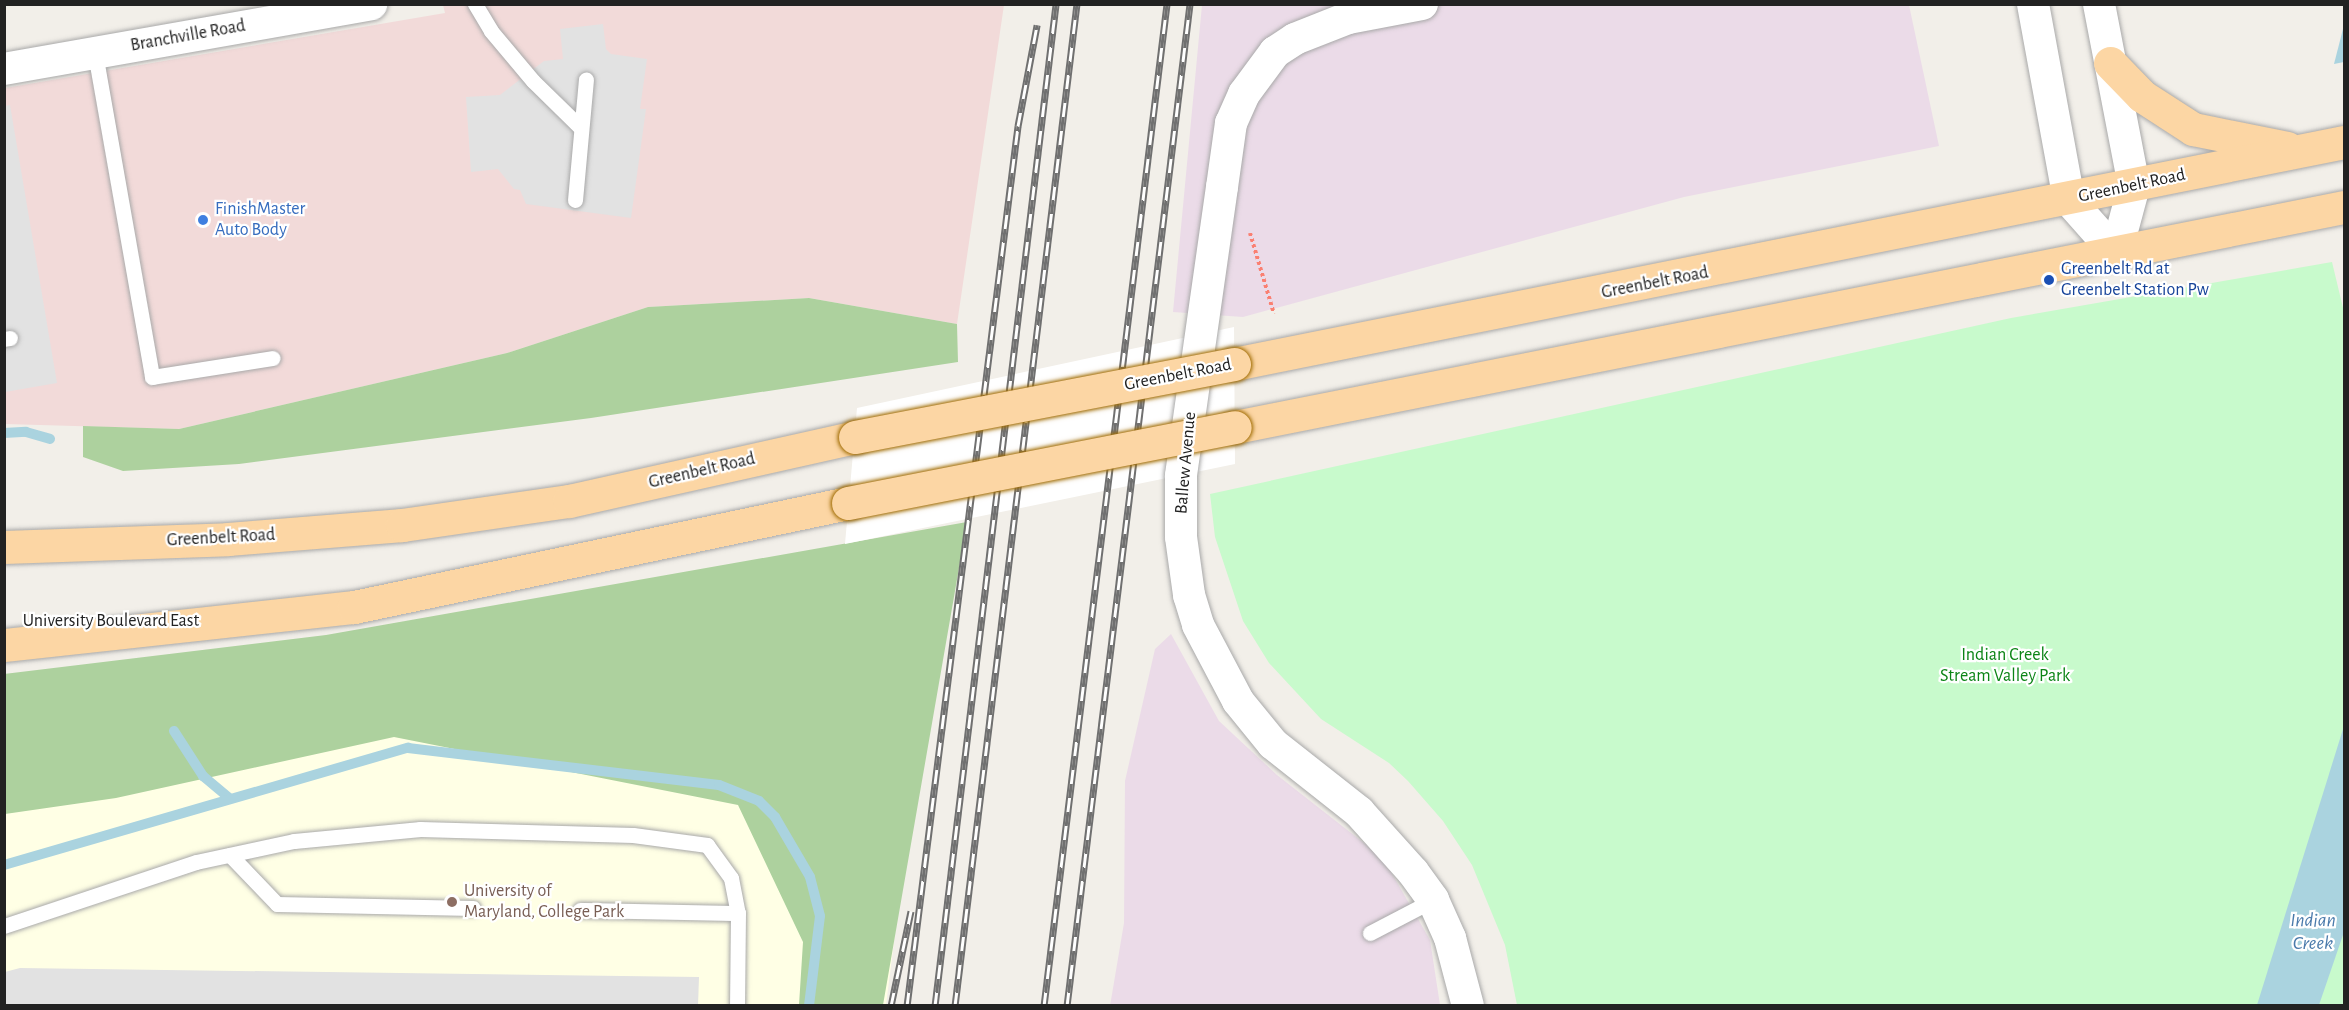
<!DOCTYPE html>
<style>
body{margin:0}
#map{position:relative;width:2349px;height:1010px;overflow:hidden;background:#f2efe9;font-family:"Alegreya Sans",sans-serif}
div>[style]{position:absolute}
.commercial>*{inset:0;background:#f2dad9}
.industrial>*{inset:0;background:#ebdbe8}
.education>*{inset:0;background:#ffffe5}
.forest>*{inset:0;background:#add19e}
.park>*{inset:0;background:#c8facc}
.parking>*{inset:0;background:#e2e2e2}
.water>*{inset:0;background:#aad3df}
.pier>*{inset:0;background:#fff}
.stream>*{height:10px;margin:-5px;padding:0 5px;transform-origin:5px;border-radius:5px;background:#aad3df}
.path>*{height:4px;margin-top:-2px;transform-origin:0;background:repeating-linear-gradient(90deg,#fa8072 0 3px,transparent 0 6px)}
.roads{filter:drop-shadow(0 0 2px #a9a9a9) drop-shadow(0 0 2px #a9a9a9)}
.service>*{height:15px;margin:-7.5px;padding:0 7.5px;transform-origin:7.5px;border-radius:7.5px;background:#fff}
.minor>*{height:32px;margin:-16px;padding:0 16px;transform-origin:16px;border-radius:16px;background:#fff}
.primary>*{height:33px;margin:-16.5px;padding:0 16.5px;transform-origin:16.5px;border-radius:16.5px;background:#fcd6a4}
.rail>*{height:7px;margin-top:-3.5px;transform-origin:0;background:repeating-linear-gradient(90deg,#fff 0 14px,#707070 0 28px);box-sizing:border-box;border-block:2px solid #707070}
.bridges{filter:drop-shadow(0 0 2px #a06b00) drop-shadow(0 0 2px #a06b00)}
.primary-bridge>*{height:33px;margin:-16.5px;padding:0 16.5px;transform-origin:16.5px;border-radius:16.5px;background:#fcd6a4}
.dots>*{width:16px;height:16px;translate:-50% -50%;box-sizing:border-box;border:3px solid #fff;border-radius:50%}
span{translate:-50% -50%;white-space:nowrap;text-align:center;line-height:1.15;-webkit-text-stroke:4.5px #fff;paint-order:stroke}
.street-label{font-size:18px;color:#222}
.shop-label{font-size:18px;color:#366cbe}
.left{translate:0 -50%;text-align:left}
.transit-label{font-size:18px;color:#164399}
.park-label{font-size:18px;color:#0c8416}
.education-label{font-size:18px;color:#785e54}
.water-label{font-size:20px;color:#4a7aab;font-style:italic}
.frame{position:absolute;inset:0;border:6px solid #222;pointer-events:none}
</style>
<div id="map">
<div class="commercial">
<div style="clip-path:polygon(443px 5px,1004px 5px,957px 324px,809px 298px,648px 307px,507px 353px,179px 429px,5px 424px,5px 88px,445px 13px)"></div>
</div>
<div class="industrial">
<div style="clip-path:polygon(1202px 5px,1909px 5px,1939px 146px,1684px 197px,1243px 317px,1173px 312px)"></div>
<div style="clip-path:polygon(1171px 634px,1219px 721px,1277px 775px,1383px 858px,1430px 940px,1440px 1005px,1110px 1006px,1124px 923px,1125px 781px,1155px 649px)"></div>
</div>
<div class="education">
<div style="clip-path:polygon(238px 703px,922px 720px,886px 1005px,5px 1006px,5px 705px)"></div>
</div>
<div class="forest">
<div style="clip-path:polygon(809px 298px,957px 324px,958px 362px,591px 418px,239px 464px,123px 471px,83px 457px,83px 426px,179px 429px,507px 353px,648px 307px)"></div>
<div style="clip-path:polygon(967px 522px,883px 1005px,799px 1005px,803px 942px,738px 805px,394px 737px,116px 798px,5px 814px,4px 674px,326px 635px)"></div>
</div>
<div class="park">
<div style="clip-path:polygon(2332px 262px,2344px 312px,2344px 1005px,1517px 1005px,1505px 945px,1472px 865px,1443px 821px,1408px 781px,1389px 763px,1321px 719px,1269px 663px,1243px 621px,1215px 537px,1210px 494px,2011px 318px)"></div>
</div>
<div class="parking">
<div style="clip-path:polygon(603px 24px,606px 49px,611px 54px,647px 59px,640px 109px,646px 109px,631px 218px,526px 204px,520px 190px,514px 189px,498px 169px,471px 172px,466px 97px,500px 95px,544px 61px,563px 59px,560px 29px)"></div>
<div style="clip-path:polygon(10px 105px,57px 383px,5px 392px,4px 106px)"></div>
<div style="clip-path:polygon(20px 968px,699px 977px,698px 1006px,5px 1005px,5px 972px)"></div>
</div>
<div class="water">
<div style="clip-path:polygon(2344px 25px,2344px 62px,2334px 64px)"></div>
<div style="clip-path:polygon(2344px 726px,2344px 932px,2319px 1005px,2257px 1005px)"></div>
</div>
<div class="pier">
<div style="clip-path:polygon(1234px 327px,1235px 464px,845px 544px,857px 408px)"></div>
</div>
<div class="stream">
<div style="left:4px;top:433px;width:22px;rotate:-3deg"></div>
<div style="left:26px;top:432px;width:25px;rotate:16deg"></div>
<div style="left:174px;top:731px;width:54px;rotate:57.2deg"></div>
<div style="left:203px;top:776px;width:35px;rotate:40deg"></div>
<div style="left:4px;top:865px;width:421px;rotate:-16.2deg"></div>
<div style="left:408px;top:748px;width:313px;rotate:6.8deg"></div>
<div style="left:719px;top:785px;width:43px;rotate:21.8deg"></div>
<div style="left:759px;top:801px;width:23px;rotate:45deg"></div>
<div style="left:775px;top:817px;width:69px;rotate:59.7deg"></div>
<div style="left:810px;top:877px;width:40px;rotate:75.6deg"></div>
<div style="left:820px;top:916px;width:91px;rotate:97deg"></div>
</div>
<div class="path">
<div style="left:1250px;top:233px;width:84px;rotate:73.5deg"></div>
</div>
<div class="roads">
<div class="service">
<div style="left:475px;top:4px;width:31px;rotate:59deg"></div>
<div style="left:491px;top:31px;width:65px;rotate:50deg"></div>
<div style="left:533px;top:81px;width:67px;rotate:44.4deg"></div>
<div style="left:95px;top:53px;width:329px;rotate:80deg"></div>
<div style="left:152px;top:377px;width:122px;rotate:-8.9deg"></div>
<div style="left:575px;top:200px;width:121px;rotate:-84.8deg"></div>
<div style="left:4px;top:339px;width:6px;rotate:-9deg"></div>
<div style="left:230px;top:855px;width:68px;rotate:46.2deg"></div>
<div style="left:277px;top:904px;width:196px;rotate:1.2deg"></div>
<div style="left:580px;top:910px;width:158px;rotate:1.1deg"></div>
<div style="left:4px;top:926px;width:202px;rotate:-18.4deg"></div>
<div style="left:196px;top:862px;width:100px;rotate:-12.1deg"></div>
<div style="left:294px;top:841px;width:127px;rotate:-5.4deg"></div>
<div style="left:420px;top:829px;width:213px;rotate:1.6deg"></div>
<div style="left:633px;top:835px;width:75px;rotate:7.7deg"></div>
<div style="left:707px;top:845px;width:41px;rotate:54deg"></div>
<div style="left:731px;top:878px;width:36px;rotate:79deg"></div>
<div style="left:738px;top:913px;width:93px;rotate:90.6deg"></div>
<div style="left:1370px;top:933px;width:71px;rotate:-27.6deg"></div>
</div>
<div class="minor">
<div style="left:1422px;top:4px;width:75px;rotate:169.3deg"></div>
<div style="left:1348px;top:18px;width:57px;rotate:158.4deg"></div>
<div style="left:1295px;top:39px;width:24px;rotate:147deg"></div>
<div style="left:1275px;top:52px;width:52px;rotate:126.4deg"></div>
<div style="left:1244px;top:94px;width:32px;rotate:114deg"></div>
<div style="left:1231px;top:123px;width:65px;rotate:98deg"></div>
<div style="left:1222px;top:187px;width:292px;rotate:98.1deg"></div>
<div style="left:1181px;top:476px;width:61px;rotate:90deg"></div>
<div style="left:1181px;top:537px;width:59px;rotate:82.1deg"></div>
<div style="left:1189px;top:595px;width:31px;rotate:73deg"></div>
<div style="left:1198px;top:625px;width:86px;rotate:62.2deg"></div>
<div style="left:1238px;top:701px;width:55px;rotate:50.9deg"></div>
<div style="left:1273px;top:744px;width:110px;rotate:38.3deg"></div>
<div style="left:1359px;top:812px;width:81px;rotate:48deg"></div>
<div style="left:1413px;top:872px;width:34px;rotate:54deg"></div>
<div style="left:1433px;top:900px;width:42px;rotate:65.9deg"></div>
<div style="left:1450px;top:938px;width:70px;rotate:75.2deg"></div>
<div style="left:2033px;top:4px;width:199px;rotate:79.6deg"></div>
<div style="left:2069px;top:200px;width:71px;rotate:48.4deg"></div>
<div style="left:2099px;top:4px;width:185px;rotate:79.1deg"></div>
<div style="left:2134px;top:186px;width:69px;rotate:105deg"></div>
<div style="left:4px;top:69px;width:373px;rotate:-10deg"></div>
</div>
<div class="primary">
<div style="left:2110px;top:63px;width:46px;rotate:45.9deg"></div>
<div style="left:2142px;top:96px;width:61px;rotate:32.9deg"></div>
<div style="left:2193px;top:129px;width:96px;rotate:11.4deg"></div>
<div style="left:1234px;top:364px;width:1132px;rotate:-11.31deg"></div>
<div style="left:1235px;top:427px;width:1131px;rotate:-11.22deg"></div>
<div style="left:4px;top:547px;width:224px;rotate:-2deg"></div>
<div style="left:228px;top:539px;width:175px;rotate:-4.6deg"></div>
<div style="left:402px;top:525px;width:169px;rotate:-8.2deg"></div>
<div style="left:569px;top:501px;width:293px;rotate:-12.6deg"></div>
<div style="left:4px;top:645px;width:352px;rotate:-6.2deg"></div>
<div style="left:354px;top:607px;width:505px;rotate:-11.89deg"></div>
</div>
</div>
<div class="rail">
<div style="left:891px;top:1006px;width:97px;rotate:-78.1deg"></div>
<div style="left:907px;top:1006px;width:887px;rotate:-82.81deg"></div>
<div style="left:1018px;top:126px;width:103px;rotate:-79.3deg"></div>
<div style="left:935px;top:1006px;width:1009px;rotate:-83.11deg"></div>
<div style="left:955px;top:1006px;width:1009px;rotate:-83.06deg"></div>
<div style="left:1044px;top:1006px;width:1010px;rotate:-83deg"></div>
<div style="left:1067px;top:1006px;width:1010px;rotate:-83deg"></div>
</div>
<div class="bridges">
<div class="primary-bridge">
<div style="left:855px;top:437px;width:386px;rotate:-10.9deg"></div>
<div style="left:848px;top:503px;width:394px;rotate:-11.1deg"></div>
</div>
</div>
<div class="dots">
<div style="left:203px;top:220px;background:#3f7fe0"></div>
<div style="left:2049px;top:280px;background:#1a4fb4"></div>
<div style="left:452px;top:902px;background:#8d6e63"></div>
</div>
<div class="street-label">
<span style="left:188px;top:36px;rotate:-10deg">Branchville Road</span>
<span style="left:2132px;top:186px;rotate:-12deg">Greenbelt Road</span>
<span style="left:1655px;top:283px;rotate:-11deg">Greenbelt Road</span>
<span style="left:1178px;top:375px;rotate:-11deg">Greenbelt Road</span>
<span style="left:1186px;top:463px;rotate:-85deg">Ballew Avenue</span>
<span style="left:702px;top:471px;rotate:-13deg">Greenbelt Road</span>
<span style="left:221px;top:538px;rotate:-3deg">Greenbelt Road</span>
<span style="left:111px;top:621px">University Boulevard East</span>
</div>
<div class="shop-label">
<span class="left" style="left:215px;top:220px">FinishMaster<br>Auto Body</span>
</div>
<div class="transit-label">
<span class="left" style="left:2061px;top:280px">Greenbelt Rd at<br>Greenbelt Station Pw</span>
</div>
<div class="park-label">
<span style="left:2005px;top:666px">Indian Creek<br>Stream Valley Park</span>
</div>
<div class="education-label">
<span class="left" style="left:464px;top:902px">University of<br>Maryland, College Park</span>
</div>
<div class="water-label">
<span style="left:2313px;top:932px">Indian<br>Creek</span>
</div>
<div class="frame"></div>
</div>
